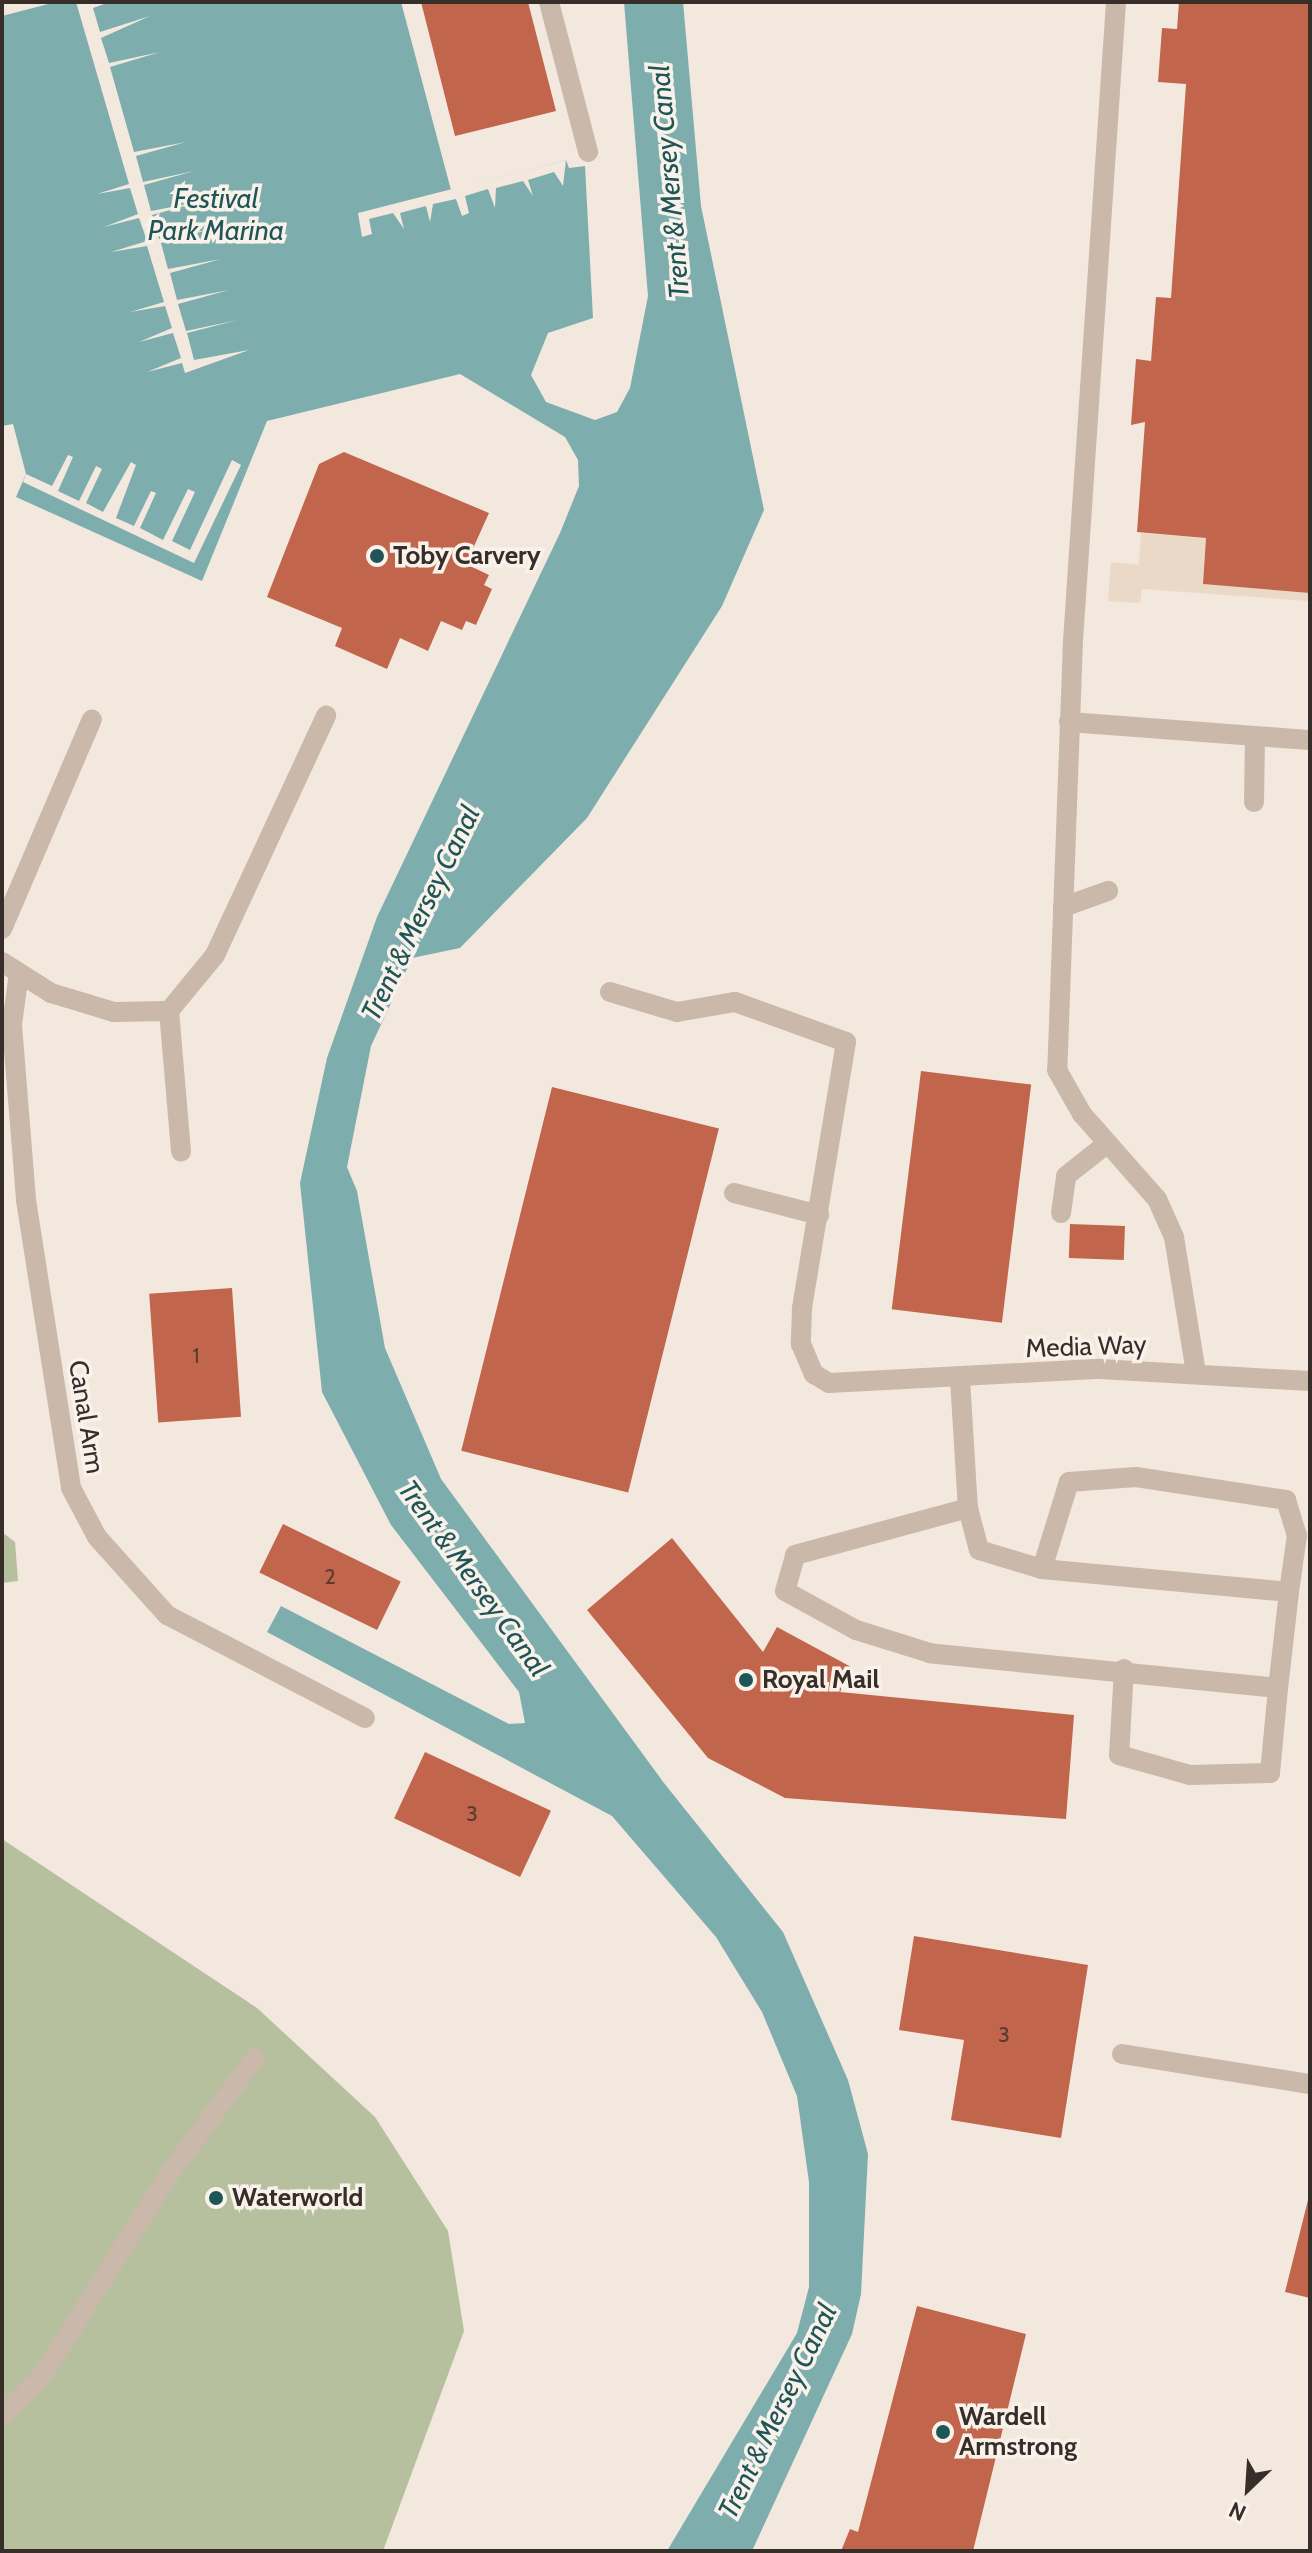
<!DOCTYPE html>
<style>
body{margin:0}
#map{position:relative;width:1312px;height:2553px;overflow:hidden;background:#f2e8de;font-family:Cabin,sans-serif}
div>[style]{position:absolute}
.green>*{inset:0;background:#b6c09e}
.plaza>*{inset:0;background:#e9d9c6}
.water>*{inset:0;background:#7eadae}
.pier>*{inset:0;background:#f2e8de}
.building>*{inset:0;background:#c1664c;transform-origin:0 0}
.minor>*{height:20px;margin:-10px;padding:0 10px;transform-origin:10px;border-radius:10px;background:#cab8aa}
.dots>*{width:22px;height:22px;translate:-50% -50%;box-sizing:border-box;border:4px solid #f9f2ea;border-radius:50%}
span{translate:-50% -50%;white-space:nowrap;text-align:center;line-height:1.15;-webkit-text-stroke:7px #f9f2ea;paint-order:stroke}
.number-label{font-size:22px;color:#5a3b32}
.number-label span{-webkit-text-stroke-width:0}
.poi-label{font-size:26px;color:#372d29;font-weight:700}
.left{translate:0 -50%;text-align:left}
.street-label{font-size:26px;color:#372d29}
.water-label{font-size:28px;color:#205557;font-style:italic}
.frame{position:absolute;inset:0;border:4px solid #372d29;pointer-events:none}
.north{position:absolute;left:1208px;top:2449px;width:80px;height:80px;-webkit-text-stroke:6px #f9f2ea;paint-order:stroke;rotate:205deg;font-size:22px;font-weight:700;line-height:32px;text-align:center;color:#372d29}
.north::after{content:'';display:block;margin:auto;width:28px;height:36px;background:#372d29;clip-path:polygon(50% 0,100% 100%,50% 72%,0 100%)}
</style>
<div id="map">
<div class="green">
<div style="clip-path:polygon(2px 1532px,15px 1542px,18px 1581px,2px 1583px)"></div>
<div style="clip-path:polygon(2px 1839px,257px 2008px,375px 2117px,448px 2231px,464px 2331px,383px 2551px,2px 2551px)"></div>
</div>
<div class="plaza">
<div style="clip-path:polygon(1141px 533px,1206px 538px,1203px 584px,1310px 593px,1310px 601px,1142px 589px,1140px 603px,1108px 601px,1111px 562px,1139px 565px)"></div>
</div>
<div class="water">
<div style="clip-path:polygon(56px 2px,401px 2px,451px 190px,566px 160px,569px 168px,585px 166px,593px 318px,548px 333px,531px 375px,546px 402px,595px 420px,617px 412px,630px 388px,648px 296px,624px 2px,683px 2px,701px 206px,764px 510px,722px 606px,587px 818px,460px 948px,412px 958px,371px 1046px,347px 1167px,357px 1191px,385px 1348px,441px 1479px,664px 1783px,783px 1932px,848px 2080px,868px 2154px,861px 2294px,852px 2334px,752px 2551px,667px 2551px,797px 2333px,809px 2287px,809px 2182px,797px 2096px,762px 2012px,716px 1937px,612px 1816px,267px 1632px,281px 1606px,509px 1724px,525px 1723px,519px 1692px,391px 1525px,322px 1392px,300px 1183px,327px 1058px,377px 917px,560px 533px,579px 486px,578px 460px,565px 437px,460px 374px,267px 421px,202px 581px,16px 497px,26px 474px,13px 424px,2px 426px,2px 16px)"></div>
</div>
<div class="pier">
<div style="clip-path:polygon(76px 2px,110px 2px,93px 8px,100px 32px,150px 16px,101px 38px,109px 63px,160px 52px,110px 67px,134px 152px,186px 142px,136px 156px,143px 182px,194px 171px,144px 185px,151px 211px,203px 201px,152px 215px,159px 239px,211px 229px,161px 243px,168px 269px,221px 259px,170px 273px,177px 300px,229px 290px,178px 304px,186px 331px,238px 320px,187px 333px,194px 360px,249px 350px,185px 373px,182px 363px,147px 372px,181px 358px,173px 333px,139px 342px,172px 328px,165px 306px,130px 312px,164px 302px,147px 246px,111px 252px,147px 241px,139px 218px,104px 227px,138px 214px,130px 188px,97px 194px,129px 184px)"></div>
<div style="clip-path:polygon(566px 160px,563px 186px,554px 172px,528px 180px,533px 196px,523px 181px,496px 188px,495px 208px,488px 189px,465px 196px,469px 213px,462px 216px,456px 199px,433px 204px,430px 222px,426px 206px,400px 213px,404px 229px,393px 213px,369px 219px,372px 234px,362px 237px,358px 213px)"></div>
<div style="clip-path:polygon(68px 455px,73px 457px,58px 491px,79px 501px,96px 466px,102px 469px,86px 503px,103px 512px,131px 462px,136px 465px,116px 518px,134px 526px,151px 491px,156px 493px,140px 528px,163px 540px,188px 489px,195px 492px,172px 541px,190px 550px,232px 460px,241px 465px,194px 563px,23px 482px,26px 474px,52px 486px)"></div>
</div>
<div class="building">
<div style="clip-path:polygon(421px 2px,528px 2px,556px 111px,455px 136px)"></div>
<div style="clip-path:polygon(1179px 2px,1310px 2px,1310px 593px,1203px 584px,1206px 538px,1137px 532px,1145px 422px,1131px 425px,1136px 359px,1151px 361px,1156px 297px,1171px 298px,1186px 84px,1158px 82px,1162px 28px,1177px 29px)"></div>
<div style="clip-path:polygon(344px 452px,489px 513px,466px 564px,489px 575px,484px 585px,492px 589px,476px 625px,466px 621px,462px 630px,441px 621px,428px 651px,400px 638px,387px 669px,335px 646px,342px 628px,267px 597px,319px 464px)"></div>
<div style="left:921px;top:1071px;width:111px;height:240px;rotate:7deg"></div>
<div style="left:552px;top:1087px;width:172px;height:375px;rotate:14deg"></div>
<div style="left:1070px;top:1224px;width:55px;height:34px;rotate:2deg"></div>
<div style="left:232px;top:1288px;width:129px;height:83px;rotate:86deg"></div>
<div style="left:283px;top:1524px;width:131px;height:54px;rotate:26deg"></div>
<div style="clip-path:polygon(672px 1538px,763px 1652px,777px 1627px,853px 1668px,840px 1692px,1074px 1715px,1066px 1819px,785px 1798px,708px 1758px,587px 1610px)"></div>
<div style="left:425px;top:1752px;width:139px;height:73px;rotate:25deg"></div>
<div style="clip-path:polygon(914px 1936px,1088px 1965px,1061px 2138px,951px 2120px,964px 2040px,899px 2030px)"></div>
<div style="clip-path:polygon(1309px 2196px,1310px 2196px,1310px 2298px,1285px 2292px)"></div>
<div style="clip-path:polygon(917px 2306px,1026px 2334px,973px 2551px,841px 2551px,850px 2529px,858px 2532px)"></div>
</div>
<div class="minor">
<div style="left:549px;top:2px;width:155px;rotate:75.4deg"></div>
<div style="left:1116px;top:2px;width:640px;rotate:93.85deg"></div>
<div style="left:1073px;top:641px;width:429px;rotate:92.1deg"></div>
<div style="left:1057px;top:1070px;width:51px;rotate:60.4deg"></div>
<div style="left:1082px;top:1114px;width:113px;rotate:48.6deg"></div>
<div style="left:1157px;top:1199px;width:42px;rotate:65.9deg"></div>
<div style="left:1174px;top:1237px;width:138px;rotate:80.8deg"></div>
<div style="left:1069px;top:722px;width:242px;rotate:4.3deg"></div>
<div style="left:1254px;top:802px;width:66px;rotate:-89.1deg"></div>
<div style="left:1063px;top:907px;width:48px;rotate:-19.6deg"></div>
<div style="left:2px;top:929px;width:228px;rotate:-66.8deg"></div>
<div style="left:2px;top:962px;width:58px;rotate:32.3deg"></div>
<div style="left:51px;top:993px;width:66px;rotate:16.8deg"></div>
<div style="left:114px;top:1012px;width:55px;rotate:-1deg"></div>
<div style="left:169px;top:1011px;width:72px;rotate:-50.6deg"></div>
<div style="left:215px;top:955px;width:264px;rotate:-65.1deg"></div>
<div style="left:19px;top:973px;width:52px;rotate:97.7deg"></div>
<div style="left:12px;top:1025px;width:176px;rotate:85.4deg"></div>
<div style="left:26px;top:1200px;width:291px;rotate:81.1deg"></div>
<div style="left:71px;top:1488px;width:55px;rotate:62deg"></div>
<div style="left:97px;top:1537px;width:105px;rotate:48.1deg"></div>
<div style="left:167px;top:1615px;width:223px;rotate:27.5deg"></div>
<div style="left:610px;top:992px;width:70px;rotate:16.6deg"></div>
<div style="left:677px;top:1012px;width:59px;rotate:-9.8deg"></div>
<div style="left:735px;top:1002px;width:118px;rotate:19.8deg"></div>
<div style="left:846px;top:1042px;width:271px;rotate:99.4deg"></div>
<div style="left:802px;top:1309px;width:35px;rotate:92deg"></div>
<div style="left:801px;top:1344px;width:33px;rotate:67deg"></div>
<div style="left:814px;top:1374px;width:17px;rotate:31deg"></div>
<div style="left:829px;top:1383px;width:271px;rotate:-3deg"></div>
<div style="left:1100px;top:1369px;width:210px;rotate:3.3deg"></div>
<div style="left:169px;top:1011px;width:141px;rotate:85.1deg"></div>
<div style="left:734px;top:1193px;width:88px;rotate:14.5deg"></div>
<div style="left:1061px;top:1213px;width:37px;rotate:-82deg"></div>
<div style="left:1066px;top:1176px;width:53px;rotate:-38.2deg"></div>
<div style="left:960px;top:1379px;width:129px;rotate:86.5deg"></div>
<div style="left:968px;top:1508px;width:43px;rotate:75.3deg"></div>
<div style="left:979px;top:1550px;width:66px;rotate:16.8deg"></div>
<div style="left:1042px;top:1569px;width:248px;rotate:5.3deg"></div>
<div style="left:1289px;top:1592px;width:97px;rotate:96.5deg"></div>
<div style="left:1278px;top:1688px;width:350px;rotate:-174.3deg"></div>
<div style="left:930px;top:1653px;width:77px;rotate:-162.7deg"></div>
<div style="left:856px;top:1630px;width:81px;rotate:-151.2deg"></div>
<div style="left:785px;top:1591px;width:37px;rotate:-74deg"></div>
<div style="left:795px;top:1555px;width:179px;rotate:-15.2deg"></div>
<div style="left:1042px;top:1569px;width:91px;rotate:-72.8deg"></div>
<div style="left:1069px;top:1482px;width:67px;rotate:-4.3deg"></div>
<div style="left:1136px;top:1477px;width:152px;rotate:8.7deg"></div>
<div style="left:1286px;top:1500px;width:37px;rotate:73deg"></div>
<div style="left:1297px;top:1535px;width:58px;rotate:98deg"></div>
<div style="left:1124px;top:1669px;width:86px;rotate:93.3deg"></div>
<div style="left:1119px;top:1755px;width:74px;rotate:15.7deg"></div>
<div style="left:1190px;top:1775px;width:80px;rotate:-1.4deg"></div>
<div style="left:1270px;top:1773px;width:85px;rotate:-84.6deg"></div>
<div style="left:1122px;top:2054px;width:190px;rotate:9.1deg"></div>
<div style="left:2px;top:2416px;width:53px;rotate:-44.2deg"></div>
<div style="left:40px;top:2379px;width:239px;rotate:-57.8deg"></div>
<div style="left:167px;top:2177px;width:148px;rotate:-53.5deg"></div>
</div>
<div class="dots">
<div style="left:377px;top:556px;background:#205557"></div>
<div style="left:746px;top:1680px;background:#205557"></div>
<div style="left:216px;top:2198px;background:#205557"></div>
<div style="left:943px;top:2432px;background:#205557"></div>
</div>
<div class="number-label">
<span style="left:196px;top:1356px">1</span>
<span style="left:330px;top:1577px">2</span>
<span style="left:472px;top:1814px">3</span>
<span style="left:1004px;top:2035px">3</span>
</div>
<div class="poi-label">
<span class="left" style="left:393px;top:556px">Toby Carvery</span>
<span class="left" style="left:762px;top:1680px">Royal Mail</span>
<span class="left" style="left:232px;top:2198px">Waterworld</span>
<span class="left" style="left:959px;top:2432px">Wardell<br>Armstrong</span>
</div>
<div class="street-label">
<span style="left:1086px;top:1347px;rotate:-2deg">Media Way</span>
<span style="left:86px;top:1417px;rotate:81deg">Canal Arm</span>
</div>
<div class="water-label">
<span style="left:669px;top:182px;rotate:-95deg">Trent &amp; Mersey Canal</span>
<span style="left:216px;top:214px">Festival<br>Park Marina</span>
<span style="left:420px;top:913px;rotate:-64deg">Trent &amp; Mersey Canal</span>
<span style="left:474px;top:1578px;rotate:54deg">Trent &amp; Mersey Canal</span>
<span style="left:777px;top:2411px;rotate:-64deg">Trent &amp; Mersey Canal</span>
</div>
<div class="frame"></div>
<div class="north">N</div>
</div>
